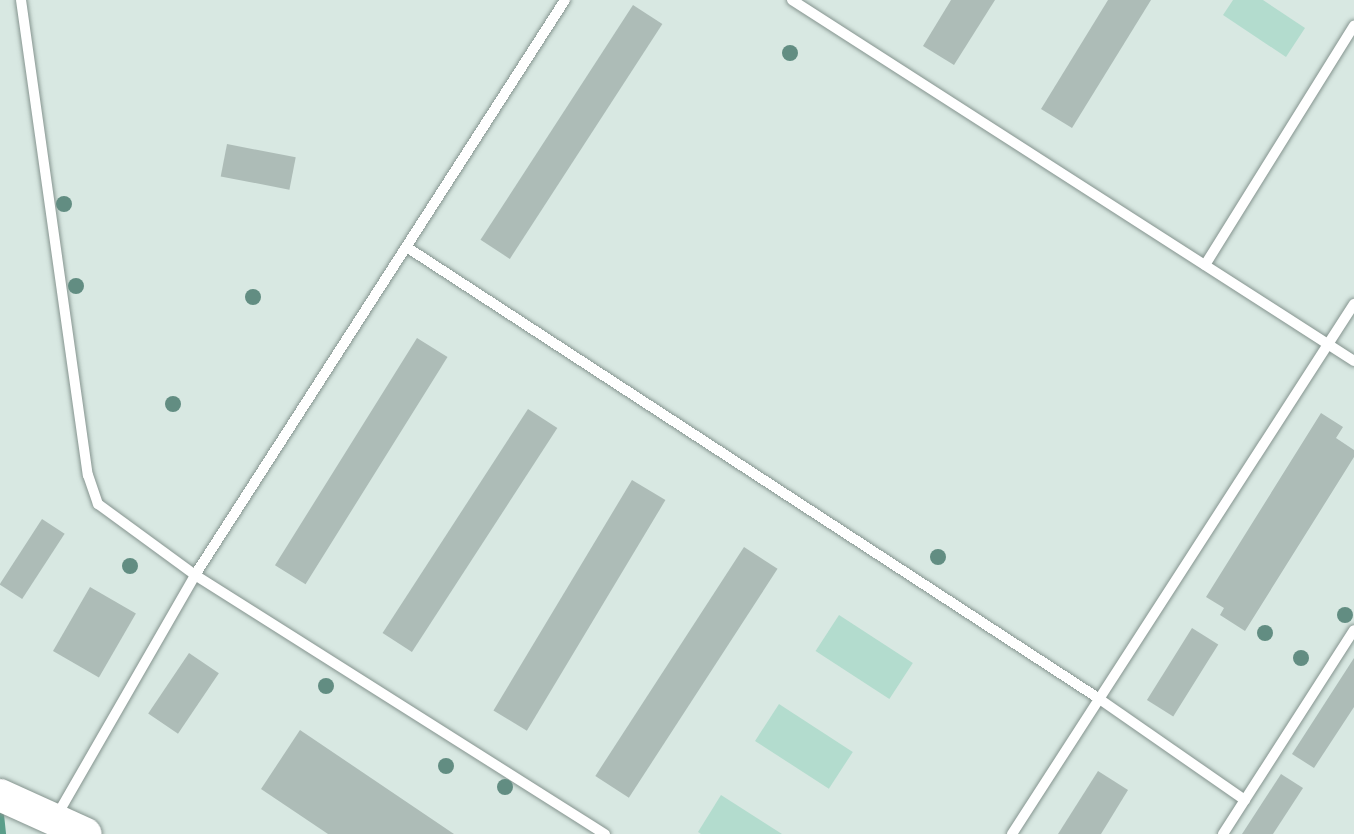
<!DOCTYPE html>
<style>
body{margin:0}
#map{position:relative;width:1354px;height:834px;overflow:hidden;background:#d8e8e2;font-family:"Sofia Sans Condensed",sans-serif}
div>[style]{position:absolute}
.green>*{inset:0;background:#b3dcce;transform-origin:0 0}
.stream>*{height:6px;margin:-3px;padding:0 3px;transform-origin:3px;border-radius:3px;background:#5a9e8a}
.building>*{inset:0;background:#adbcb7;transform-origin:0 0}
.roads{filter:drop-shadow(0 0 2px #85948f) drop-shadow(0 0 2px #85948f)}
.service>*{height:10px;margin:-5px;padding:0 5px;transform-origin:5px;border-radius:5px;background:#fff}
.secondary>*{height:32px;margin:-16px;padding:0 16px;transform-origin:16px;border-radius:16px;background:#fff}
.trees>*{width:16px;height:16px;margin:-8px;border-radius:50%;background:#628d82}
span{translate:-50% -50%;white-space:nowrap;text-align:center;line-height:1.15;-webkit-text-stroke:5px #d8e8e2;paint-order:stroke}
</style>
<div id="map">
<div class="green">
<div style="clip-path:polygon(1233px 0,1263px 0,1305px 28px,1286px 57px,1223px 15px)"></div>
<div style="left:839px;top:615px;width:88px;height:43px;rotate:33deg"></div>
<div style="left:779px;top:704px;width:88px;height:44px;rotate:33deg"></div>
<div style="clip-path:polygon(721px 795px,782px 834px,701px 834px,698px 832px)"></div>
</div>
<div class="stream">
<div style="left:0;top:805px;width:29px;rotate:84deg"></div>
</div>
<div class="building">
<div style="clip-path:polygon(951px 0,995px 0,954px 65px,923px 46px)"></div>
<div style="clip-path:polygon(1108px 0,1151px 0,1072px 128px,1041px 109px)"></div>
<div style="left:633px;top:5px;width:35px;height:280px;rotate:33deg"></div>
<div style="left:227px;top:144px;width:70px;height:33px;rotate:11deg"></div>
<div style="left:417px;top:338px;width:36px;height:268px;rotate:32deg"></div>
<div style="left:528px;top:409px;width:35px;height:267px;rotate:33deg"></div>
<div style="clip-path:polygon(1321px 413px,1343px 427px,1336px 438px,1354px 450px,1354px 457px,1245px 631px,1220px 615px,1224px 608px,1206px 597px)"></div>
<div style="left:632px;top:480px;width:39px;height:269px;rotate:31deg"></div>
<div style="left:42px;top:519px;width:27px;height:78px;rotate:33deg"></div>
<div style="left:744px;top:547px;width:40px;height:273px;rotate:33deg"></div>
<div style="left:90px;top:587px;width:53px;height:74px;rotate:30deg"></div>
<div style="left:1192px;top:628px;width:31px;height:85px;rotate:32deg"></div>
<div style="left:189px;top:653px;width:36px;height:73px;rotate:34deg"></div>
<div style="clip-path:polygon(1354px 658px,1354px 707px,1314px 768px,1292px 754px)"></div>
<div style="clip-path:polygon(300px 730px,454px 834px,328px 834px,261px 789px)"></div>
<div style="clip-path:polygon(1098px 771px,1128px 790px,1101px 834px,1058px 834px)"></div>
<div style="clip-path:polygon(1281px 774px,1303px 788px,1273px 834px,1242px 834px)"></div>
</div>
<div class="roads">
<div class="service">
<div style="left:21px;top:0;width:480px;rotate:82deg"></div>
<div style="left:88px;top:475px;width:31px;rotate:71deg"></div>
<div style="left:98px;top:504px;width:120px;rotate:36.2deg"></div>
<div style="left:195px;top:575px;width:485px;rotate:32.3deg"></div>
<div style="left:792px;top:0;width:668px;rotate:32.71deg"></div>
<div style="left:408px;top:248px;width:824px;rotate:33.11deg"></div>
<div style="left:1098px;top:698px;width:179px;rotate:34.8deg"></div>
<div style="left:1205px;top:265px;width:282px;rotate:-58.1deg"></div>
<div style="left:56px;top:817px;width:279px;rotate:-60.1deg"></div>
<div style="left:195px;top:575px;width:684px;rotate:-57.24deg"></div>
<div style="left:1012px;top:834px;width:631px;rotate:-57.17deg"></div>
<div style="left:1223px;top:834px;width:242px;rotate:-57.3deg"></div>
</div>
<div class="secondary">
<div style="left:0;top:795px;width:94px;rotate:24.4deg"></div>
</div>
</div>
<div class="trees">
<div style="left:790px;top:53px"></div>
<div style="left:64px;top:204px"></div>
<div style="left:76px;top:286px"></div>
<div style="left:253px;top:297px"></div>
<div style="left:173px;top:404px"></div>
<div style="left:938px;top:557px"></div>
<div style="left:130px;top:566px"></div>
<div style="left:1345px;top:615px"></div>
<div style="left:1265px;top:633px"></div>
<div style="left:1301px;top:658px"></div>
<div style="left:326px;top:686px"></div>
<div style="left:446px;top:766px"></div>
<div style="left:505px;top:787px"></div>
</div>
</div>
